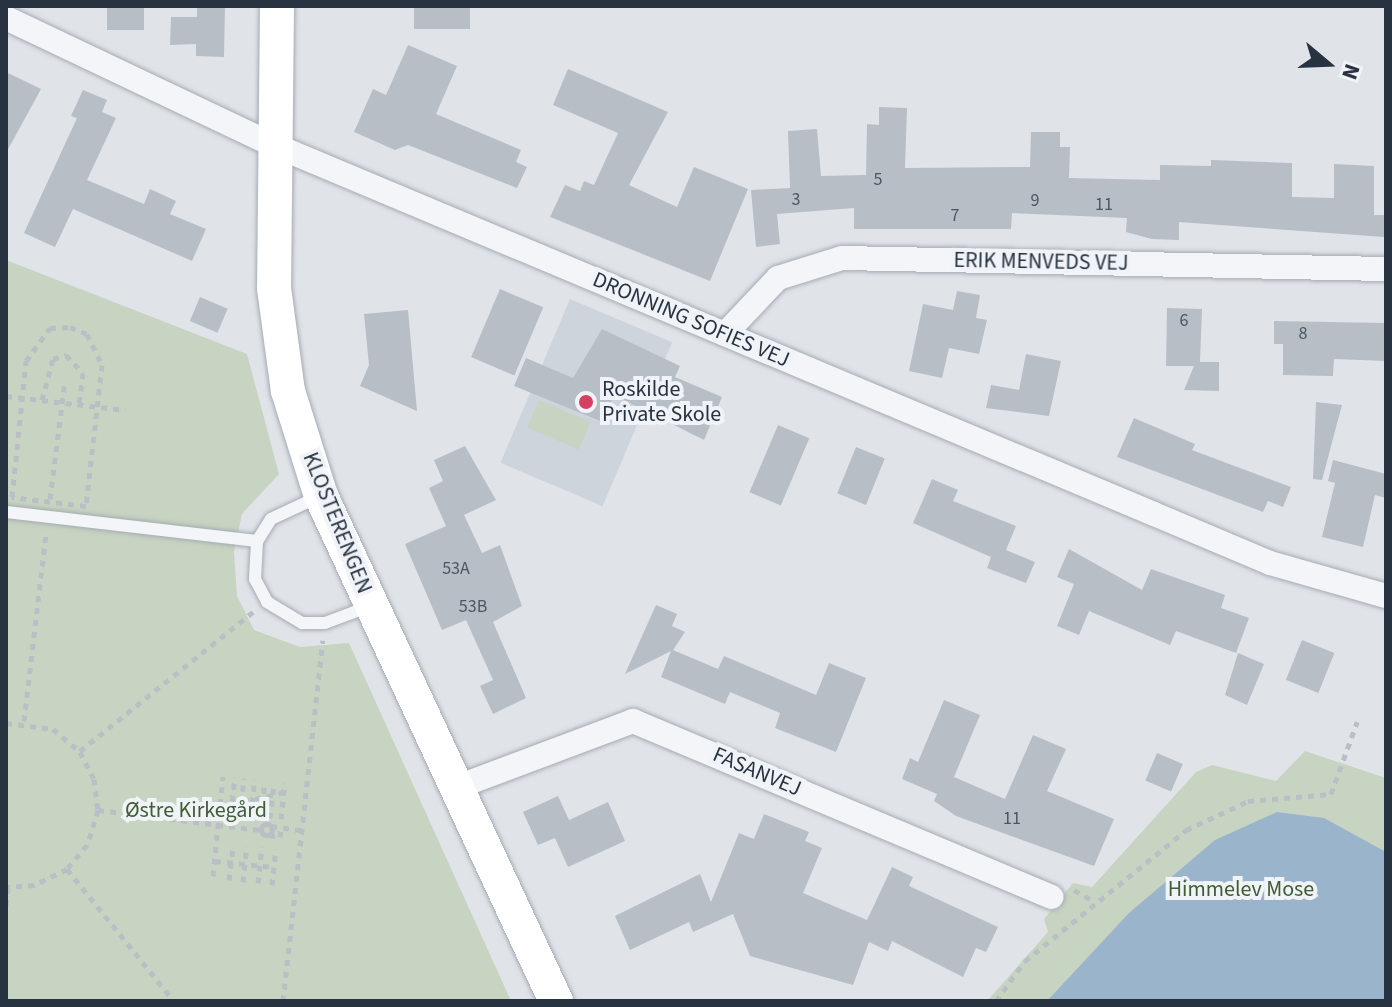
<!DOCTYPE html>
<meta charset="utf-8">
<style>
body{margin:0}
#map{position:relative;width:1392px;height:1007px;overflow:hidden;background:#e0e4e9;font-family:"Source Sans 3",sans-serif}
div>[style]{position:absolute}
.built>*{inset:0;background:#ced4db;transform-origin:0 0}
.green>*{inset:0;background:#c7d4c1;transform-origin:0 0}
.water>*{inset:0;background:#9ab5cb}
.building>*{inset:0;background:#b7bec6;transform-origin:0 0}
.path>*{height:5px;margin-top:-2.5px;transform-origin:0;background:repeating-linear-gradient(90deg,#babfc5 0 6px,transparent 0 12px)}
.path>.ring{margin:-2.5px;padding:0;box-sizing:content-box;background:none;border:5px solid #babfc5;border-radius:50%}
.roads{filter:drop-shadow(0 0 2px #a5abb3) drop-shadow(0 0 2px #a5abb3)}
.lane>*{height:12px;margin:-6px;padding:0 6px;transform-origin:6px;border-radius:6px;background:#f3f5f8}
.street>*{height:24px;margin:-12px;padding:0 12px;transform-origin:12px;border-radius:12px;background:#f3f5f8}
.secondary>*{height:34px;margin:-17px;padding:0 17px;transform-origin:17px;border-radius:17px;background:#fff}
.dots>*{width:22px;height:22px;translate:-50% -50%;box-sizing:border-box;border:4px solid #f0f3f7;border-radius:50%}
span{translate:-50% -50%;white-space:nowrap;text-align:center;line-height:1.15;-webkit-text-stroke:8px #f0f3f7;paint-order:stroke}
.number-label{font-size:18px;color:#4c5662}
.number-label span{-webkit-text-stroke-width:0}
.street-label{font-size:22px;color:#283341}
.poi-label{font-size:22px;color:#283341}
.left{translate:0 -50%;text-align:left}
.park-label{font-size:22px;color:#405e35}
.frame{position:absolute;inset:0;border:8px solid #283341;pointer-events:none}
.north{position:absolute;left:1288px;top:24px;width:80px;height:80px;-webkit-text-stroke:6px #f0f3f7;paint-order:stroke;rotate:109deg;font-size:22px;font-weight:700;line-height:32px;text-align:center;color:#283341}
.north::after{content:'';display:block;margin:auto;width:28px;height:36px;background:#283341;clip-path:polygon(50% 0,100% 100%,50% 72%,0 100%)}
</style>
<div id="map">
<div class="built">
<div style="left:570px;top:299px;width:111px;height:178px;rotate:23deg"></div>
</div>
<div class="green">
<div style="clip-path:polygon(6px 260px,247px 354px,279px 474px,242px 514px,234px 552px,237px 596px,254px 630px,300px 647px,349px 643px,511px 1001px,6px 1001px)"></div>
<div style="left:539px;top:400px;width:56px;height:30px;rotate:23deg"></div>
<div style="clip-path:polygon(1305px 751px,1386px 778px,1386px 1001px,987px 1001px,1048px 932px,1044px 919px,1073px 883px,1092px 887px,1196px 772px,1212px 765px,1276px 781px)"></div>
</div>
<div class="water">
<div style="clip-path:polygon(1277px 812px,1324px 818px,1386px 852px,1386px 1001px,1047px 1001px,1129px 913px,1215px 840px)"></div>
</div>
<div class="building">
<div style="left:107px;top:6px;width:37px;height:24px"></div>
<div style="clip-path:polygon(197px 6px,225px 6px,224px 57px,196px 56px,196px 44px,170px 45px,171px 17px,197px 17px)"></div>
<div style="left:414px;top:6px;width:56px;height:23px"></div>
<div style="clip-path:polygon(408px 45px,457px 66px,436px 114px,521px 150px,516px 162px,527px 167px,517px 188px,408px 145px,395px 150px,354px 132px,373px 89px,386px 95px)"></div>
<div style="clip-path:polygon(568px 69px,668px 112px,629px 185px,677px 207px,694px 167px,748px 189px,710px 281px,550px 217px,565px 185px,580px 191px,584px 181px,594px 185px,618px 133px,553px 105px)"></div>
<div style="clip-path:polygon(6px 72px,41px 89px,6px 153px)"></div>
<div style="clip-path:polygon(83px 90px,107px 100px,102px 112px,116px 118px,87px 180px,144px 204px,150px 189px,176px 201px,170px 214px,206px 229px,192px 261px,73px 209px,55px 247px,24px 233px,77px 118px,71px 116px)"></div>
<div style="clip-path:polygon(879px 107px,907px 108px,905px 168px,1030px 167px,1031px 132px,1060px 132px,1060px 147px,1070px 147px,1069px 178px,1160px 180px,1160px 165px,1211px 166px,1211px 160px,1292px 163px,1292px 197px,1334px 198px,1334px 164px,1374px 166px,1374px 215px,1385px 215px,1384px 237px,1179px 222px,1179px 240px,1152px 239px,1126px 232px,1127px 218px,1012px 213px,1011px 229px,854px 229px,854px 208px,777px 214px,780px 244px,756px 247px,751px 190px,790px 188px,788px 131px,817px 129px,821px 176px,866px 175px,867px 124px,879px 125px)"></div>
<div style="left:500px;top:289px;width:47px;height:74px;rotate:23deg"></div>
<div style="clip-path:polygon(957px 291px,980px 295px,976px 318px,987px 320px,979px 354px,949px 348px,942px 378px,909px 371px,923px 304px,953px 310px)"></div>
<div style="left:200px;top:297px;width:30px;height:26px;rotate:23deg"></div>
<div style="clip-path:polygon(1167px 308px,1202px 309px,1200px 362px,1219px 362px,1219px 391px,1184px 390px,1194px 366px,1166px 366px)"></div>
<div style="clip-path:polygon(408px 310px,417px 411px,360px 386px,369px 365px,364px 314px)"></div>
<div style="clip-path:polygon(1274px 321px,1386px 323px,1386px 361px,1334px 359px,1333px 376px,1283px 375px,1283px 344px,1274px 344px)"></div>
<div style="clip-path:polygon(602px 329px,680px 366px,675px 377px,722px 397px,704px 440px,614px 395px,603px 422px,514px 386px,526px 358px,573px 378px)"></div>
<div style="clip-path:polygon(1026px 354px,1061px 361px,1049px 416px,986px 408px,991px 385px,1019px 390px)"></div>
<div style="clip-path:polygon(1316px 402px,1342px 405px,1322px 480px,1313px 479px)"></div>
<div style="clip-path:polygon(1134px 418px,1195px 444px,1192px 450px,1291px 487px,1283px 507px,1268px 501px,1263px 512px,1117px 457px)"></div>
<div style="left:778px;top:425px;width:34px;height:73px;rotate:23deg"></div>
<div style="clip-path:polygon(465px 446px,496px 500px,464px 515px,482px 553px,500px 545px,522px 606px,493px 622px,526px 698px,493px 714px,480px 686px,493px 680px,466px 620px,442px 630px,405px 544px,446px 526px,429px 488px,443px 481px,434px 460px)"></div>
<div style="left:856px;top:447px;width:31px;height:50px;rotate:22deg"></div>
<div style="clip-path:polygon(1333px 460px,1386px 474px,1386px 498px,1375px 495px,1363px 547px,1322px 537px,1335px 483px,1328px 481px)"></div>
<div style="clip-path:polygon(932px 479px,958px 490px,953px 501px,1016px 526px,1006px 550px,1035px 562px,1026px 583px,987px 568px,991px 557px,913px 523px)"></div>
<div style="clip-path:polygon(1069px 549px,1142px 590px,1151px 569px,1225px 595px,1221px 608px,1249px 618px,1236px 653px,1176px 631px,1170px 645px,1089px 611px,1079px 635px,1057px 626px,1074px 584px,1057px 577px)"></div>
<div style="clip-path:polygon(656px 605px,677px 614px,672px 626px,685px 632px,673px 650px,718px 669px,724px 656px,816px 695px,829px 663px,866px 678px,836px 752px,775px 728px,780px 713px,730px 692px,725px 704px,661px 677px,671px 651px,625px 674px)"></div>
<div style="left:1302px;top:640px;width:35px;height:43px;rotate:22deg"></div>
<div style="clip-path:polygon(1238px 653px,1264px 664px,1247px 705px,1225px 695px)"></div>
<div style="clip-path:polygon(944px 700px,980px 715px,954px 777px,1005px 799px,1033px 735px,1066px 749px,1047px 791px,1114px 819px,1094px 866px,956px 816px,934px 801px,937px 794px,902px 779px,910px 758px,918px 762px)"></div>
<div style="left:1157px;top:753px;width:28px;height:30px;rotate:23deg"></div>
<div style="clip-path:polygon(558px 796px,569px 820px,608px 802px,625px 841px,568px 867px,555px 838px,538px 845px,523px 812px)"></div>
<div style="clip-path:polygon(764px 814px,809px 832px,805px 841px,822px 848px,803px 893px,867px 920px,892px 867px,913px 877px,909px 886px,998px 927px,986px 952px,976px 948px,963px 977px,892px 941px,888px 951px,869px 942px,853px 985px,750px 956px,733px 914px,693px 932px,689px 922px,630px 950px,615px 916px,700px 874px,711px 902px,739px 833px,754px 839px)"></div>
</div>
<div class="path">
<div style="left:70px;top:327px;width:18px;rotate:22deg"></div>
<div style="left:87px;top:334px;width:34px;rotate:64deg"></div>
<div style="left:102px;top:365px;width:142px;rotate:96.5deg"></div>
<div style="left:86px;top:506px;width:75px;rotate:-173.1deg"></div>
<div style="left:12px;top:497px;width:137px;rotate:-84.1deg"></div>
<div style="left:26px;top:361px;width:41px;rotate:-54deg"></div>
<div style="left:50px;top:328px;width:20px;rotate:-3deg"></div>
<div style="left:6px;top:396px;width:120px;rotate:6.7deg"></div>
<div style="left:42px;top:400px;width:42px;rotate:-75deg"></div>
<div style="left:53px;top:359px;width:14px;rotate:-17deg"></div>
<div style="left:66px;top:355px;width:25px;rotate:47deg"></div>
<div style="left:83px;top:373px;width:31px;rotate:97deg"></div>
<div style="left:50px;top:499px;width:119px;rotate:-82.8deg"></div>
<div style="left:24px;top:721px;width:189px;rotate:-83.3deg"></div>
<div style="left:6px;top:723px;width:47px;rotate:7.3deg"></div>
<div style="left:53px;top:729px;width:35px;rotate:40deg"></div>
<div style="left:80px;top:752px;width:30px;rotate:63deg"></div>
<div style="left:94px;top:779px;width:31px;rotate:83deg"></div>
<div style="left:98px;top:810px;width:37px;rotate:107deg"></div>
<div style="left:87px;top:845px;width:31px;rotate:130deg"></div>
<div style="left:67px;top:869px;width:37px;rotate:154deg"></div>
<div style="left:34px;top:885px;width:28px;rotate:176deg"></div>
<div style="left:80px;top:751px;width:222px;rotate:-38.8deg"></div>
<div style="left:220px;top:807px;width:66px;rotate:-13.2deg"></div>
<div style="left:98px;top:810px;width:164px;rotate:7deg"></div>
<div style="left:231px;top:813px;width:36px;rotate:-84deg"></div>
<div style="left:240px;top:815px;width:37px;rotate:-84deg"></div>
<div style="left:251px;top:815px;width:36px;rotate:-84deg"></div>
<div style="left:261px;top:817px;width:36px;rotate:-84deg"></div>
<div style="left:270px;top:818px;width:35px;rotate:-83deg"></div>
<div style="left:281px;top:819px;width:36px;rotate:-84deg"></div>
<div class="ring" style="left:261.5px;top:824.5px;width:6px;height:6px"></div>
<div style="left:271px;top:826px;width:30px;rotate:8deg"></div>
<div style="left:269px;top:835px;width:11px;rotate:10deg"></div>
<div style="left:280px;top:837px;width:9px;rotate:-84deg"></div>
<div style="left:215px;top:861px;width:59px;rotate:5.8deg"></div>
<div style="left:67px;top:869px;width:170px;rotate:51deg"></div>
<div style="left:213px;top:876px;width:100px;rotate:-84.3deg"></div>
<div style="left:229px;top:880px;width:35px;rotate:-83deg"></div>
<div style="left:243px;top:882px;width:36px;rotate:-84deg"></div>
<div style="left:258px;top:883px;width:36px;rotate:-84deg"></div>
<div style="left:272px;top:885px;width:36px;rotate:-84deg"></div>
<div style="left:1074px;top:890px;width:23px;rotate:29deg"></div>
<div style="left:6px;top:905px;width:17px;rotate:-83deg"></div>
<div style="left:283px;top:1001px;width:363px;rotate:-83.7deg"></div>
<div style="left:996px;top:1001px;width:49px;rotate:-54.1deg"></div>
<div style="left:1025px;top:961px;width:208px;rotate:-39.1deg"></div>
<div style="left:1186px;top:830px;width:68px;rotate:-25.1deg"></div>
<div style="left:1248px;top:801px;width:83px;rotate:-4.8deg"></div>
<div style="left:1331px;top:794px;width:77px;rotate:-70.1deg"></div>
</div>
<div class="roads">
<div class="lane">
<div style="left:318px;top:497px;width:52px;rotate:154.9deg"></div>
<div style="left:271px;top:519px;width:26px;rotate:122deg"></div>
<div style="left:257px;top:541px;width:38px;rotate:93deg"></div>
<div style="left:255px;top:579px;width:26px;rotate:62deg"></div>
<div style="left:267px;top:602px;width:41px;rotate:31deg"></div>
<div style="left:302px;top:623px;width:23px"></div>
<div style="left:325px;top:623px;width:48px;rotate:-20.7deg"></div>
<div style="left:6px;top:512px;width:253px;rotate:6.6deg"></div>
</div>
<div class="street">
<div style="left:6px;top:18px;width:297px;rotate:25.4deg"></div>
<div style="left:274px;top:145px;width:954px;rotate:22.75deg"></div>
<div style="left:1154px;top:514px;width:126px;rotate:22.9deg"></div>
<div style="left:1270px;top:563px;width:121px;rotate:15.9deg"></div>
<div style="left:725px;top:334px;width:77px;rotate:-46.6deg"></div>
<div style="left:778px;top:278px;width:67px;rotate:-17.4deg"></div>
<div style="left:842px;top:258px;width:544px;rotate:1.16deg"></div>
<div style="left:460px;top:786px;width:185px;rotate:-20.6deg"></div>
<div style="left:633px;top:721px;width:454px;rotate:22.8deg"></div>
</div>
<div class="secondary">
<div style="left:277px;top:6px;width:282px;rotate:90.6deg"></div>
<div style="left:274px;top:288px;width:104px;rotate:82.3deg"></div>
<div style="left:288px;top:391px;width:110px;rotate:72.6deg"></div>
<div style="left:321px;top:496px;width:557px;rotate:65.05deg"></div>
</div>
</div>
<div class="dots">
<div style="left:586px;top:402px;background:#d34162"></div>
</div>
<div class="number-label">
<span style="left:878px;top:180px">5</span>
<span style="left:796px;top:200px">3</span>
<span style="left:1035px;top:201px">9</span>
<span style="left:1104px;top:205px">11</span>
<span style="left:955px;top:216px">7</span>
<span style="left:1184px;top:321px">6</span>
<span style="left:1303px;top:334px">8</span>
<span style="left:456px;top:569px">53A</span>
<span style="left:473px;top:607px">53B</span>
<span style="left:1012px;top:819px">11</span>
</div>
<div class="street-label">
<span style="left:1041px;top:262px;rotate:1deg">ERIK MENVEDS VEJ</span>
<span style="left:691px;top:320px;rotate:23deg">DRONNING SOFIES VEJ</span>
<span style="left:337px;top:523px;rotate:68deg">KLOSTERENGEN</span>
<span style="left:757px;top:772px;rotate:23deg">FASANVEJ</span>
</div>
<div class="poi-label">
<span class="left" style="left:602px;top:402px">Roskilde<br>Private Skole</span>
</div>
<div class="park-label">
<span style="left:196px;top:811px">Østre Kirkegård</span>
<span style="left:1241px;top:890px">Himmelev Mose</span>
</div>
<div class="frame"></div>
<div class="north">N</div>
</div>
